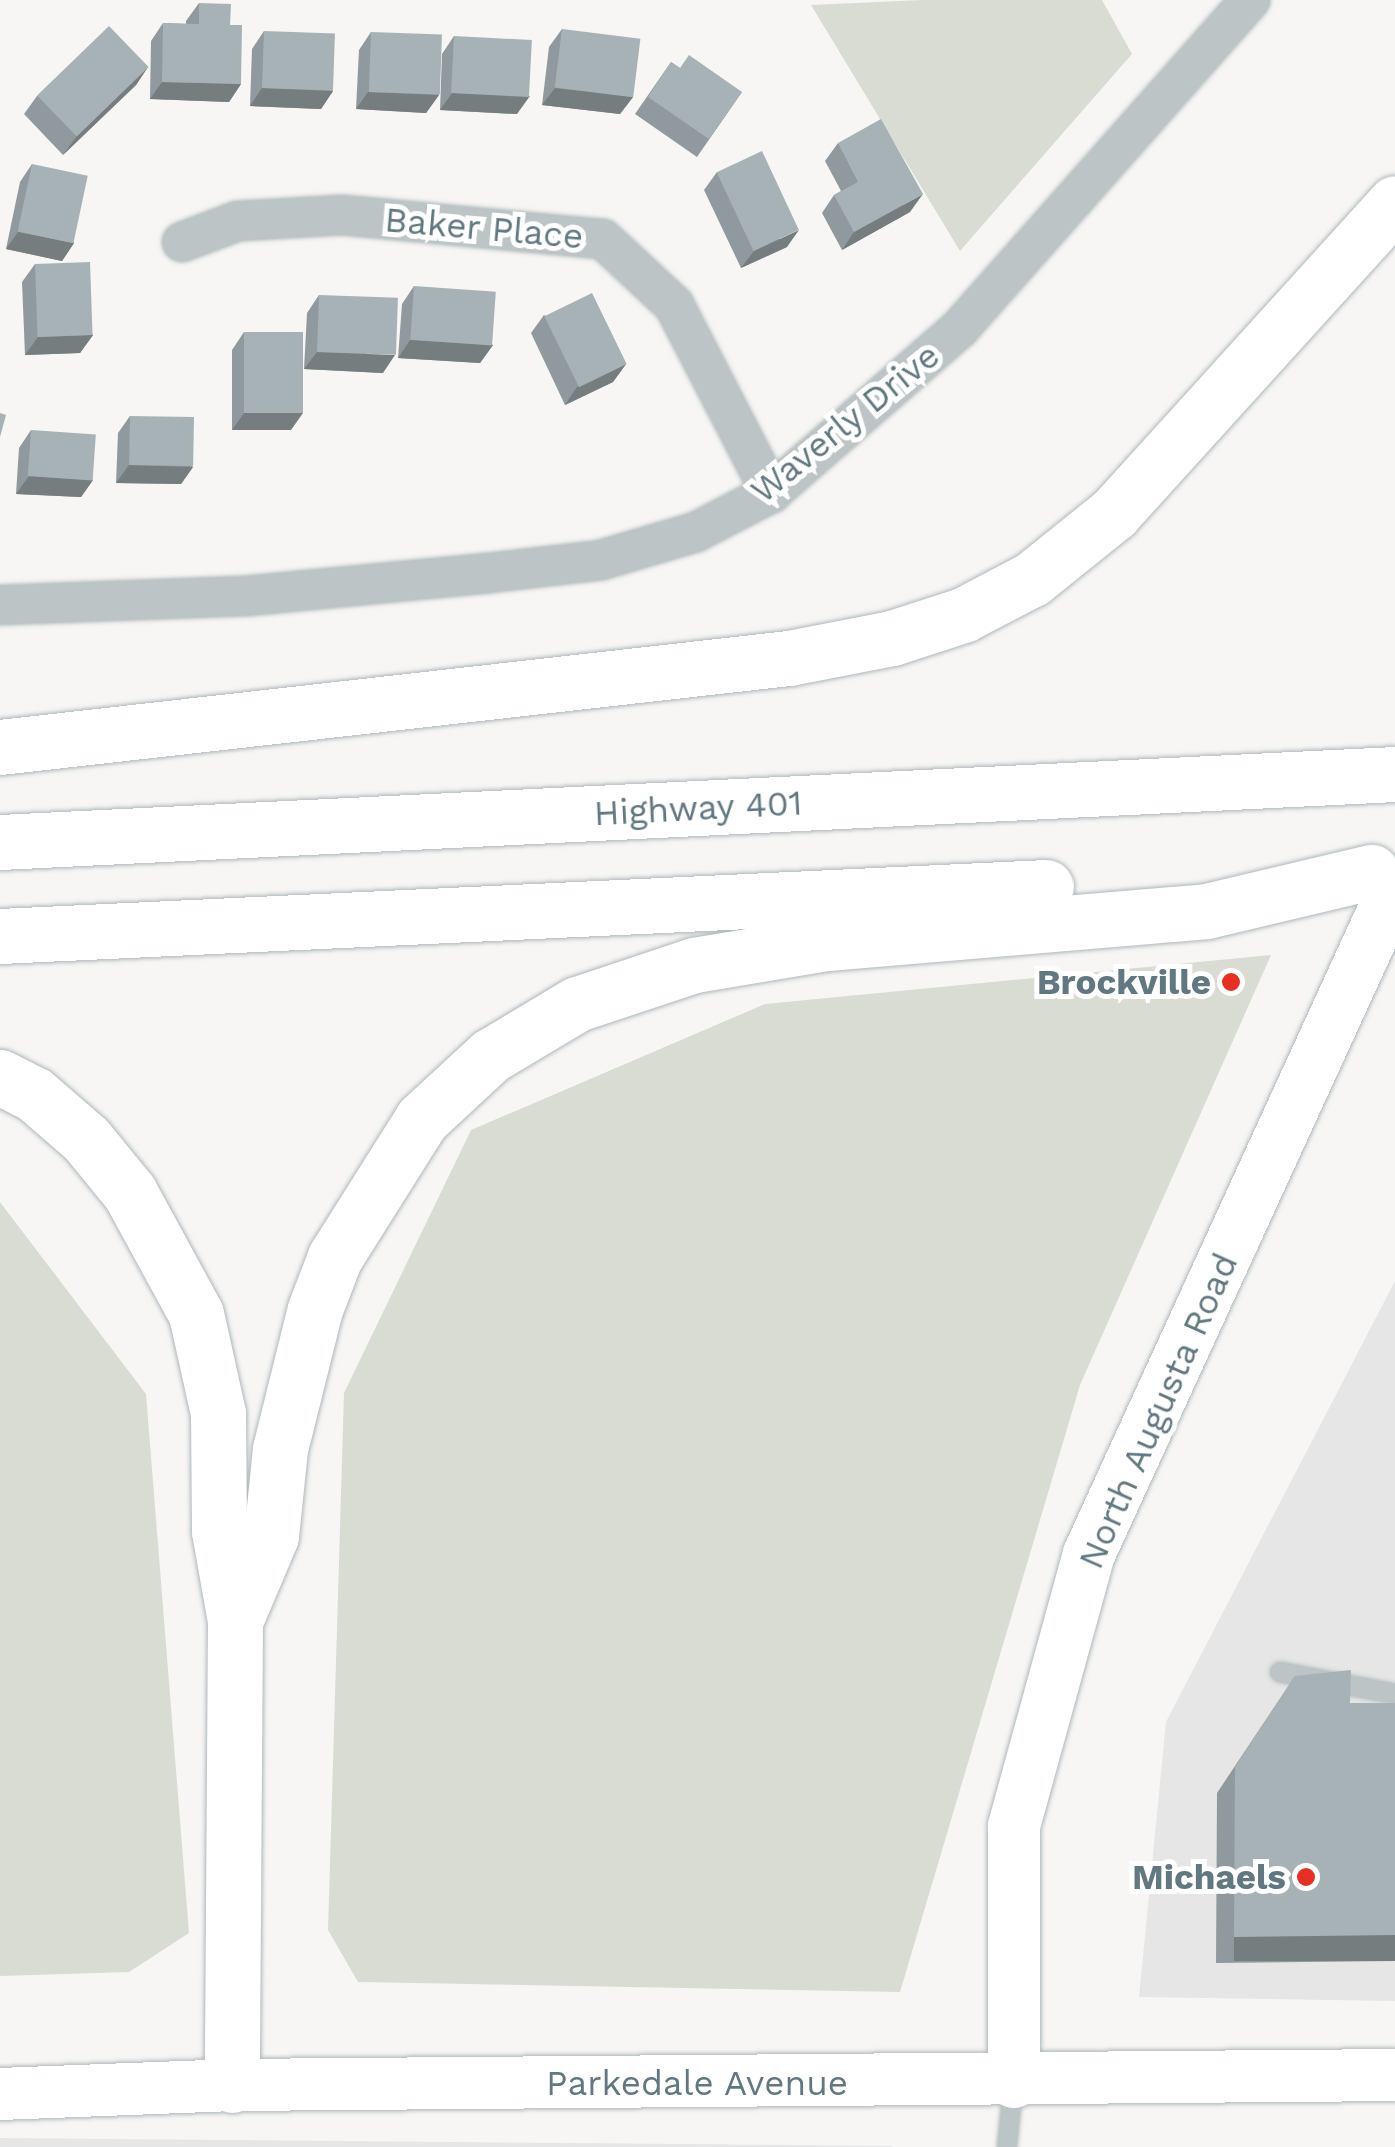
<!DOCTYPE html>
<style>
body{margin:0}
#map{position:relative;width:1395px;height:2147px;overflow:hidden;background:#f7f6f4;font-family:"Work Sans",sans-serif}
div>[style]{position:absolute}
.built>*{inset:0;background:#e5e6e5}
.green>*{inset:0;background:#d8dcd3}
.roads{filter:drop-shadow(0 0 2px #afb8bb) drop-shadow(0 0 2px #afb8bb)}
.service>*{height:18px;margin:-9px;padding:0 9px;transform-origin:9px;border-radius:9px;background:#bdc4c6}
.minor>*{height:38px;margin:-19px;padding:0 19px;transform-origin:19px;border-radius:19px;background:#bdc4c6}
.secondary>*{height:52px;margin:-26px;padding:0 26px;transform-origin:26px;border-radius:26px;background:#fff}
.motorway>*{height:55px;margin:-27.5px;padding:0 27.5px;transform-origin:27.5px;border-radius:27.5px;background:#fff}
.wall>*{inset:0;background:#90999d}
.shaded-wall>*{inset:0;background:#757d7f;transform-origin:0 0}
.building>*{inset:0;background:#a7b2b6;transform-origin:0 0}
.dots>*{width:28px;height:28px;translate:-50% -50%;box-sizing:border-box;border:5px solid #fff;border-radius:50%}
span{translate:-50% -50%;white-space:nowrap;text-align:center;line-height:1.15;-webkit-text-stroke:10px #fff;paint-order:stroke}
.street-label{font-size:35px;color:#617880}
.poi-label{font-size:35px;color:#617880;font-weight:700}
.right{translate:-100% -50%;text-align:right}
</style>
<div id="map">
<div class="built">
<div style="clip-path:polygon(1395px 1281px,1395px 2001px,1139px 1997px,1166px 1722px)"></div>
<div style="clip-path:polygon(0 2138px,891px 2146px,893px 2147px,0 2147px)"></div>
</div>
<div class="green">
<div style="clip-path:polygon(922px 0,1102px 0,1132px 54px,960px 251px,811px 5px)"></div>
<div style="clip-path:polygon(1271px 955px,1080px 1385px,900px 1992px,358px 1982px,328px 1930px,344px 1393px,471px 1130px,765px 1004px)"></div>
<div style="clip-path:polygon(0 1202px,146px 1394px,189px 1933px,129px 1972px,0 1976px)"></div>
</div>
<div class="roads">
<div class="service">
<div style="left:1280px;top:1672px;width:117px;rotate:10.8deg"></div>
<div style="left:1007px;top:2147px;width:60px;rotate:-84.3deg"></div>
</div>
<div class="minor">
<div style="left:182px;top:242px;width:60px;rotate:-20.6deg"></div>
<div style="left:238px;top:221px;width:104px;rotate:-3.3deg"></div>
<div style="left:342px;top:215px;width:262px;rotate:5.3deg"></div>
<div style="left:603px;top:239px;width:97px;rotate:42.9deg"></div>
<div style="left:674px;top:305px;width:212px;rotate:62.7deg"></div>
<div style="left:0;top:605px;width:246px;rotate:-2.1deg"></div>
<div style="left:246px;top:596px;width:244px;rotate:-5.4deg"></div>
<div style="left:489px;top:573px;width:113px;rotate:-6.6deg"></div>
<div style="left:601px;top:560px;width:99px;rotate:-16.4deg"></div>
<div style="left:696px;top:532px;width:85px;rotate:-27.5deg"></div>
<div style="left:771px;top:493px;width:251px;rotate:-41.1deg"></div>
<div style="left:960px;top:328px;width:438px;rotate:-48.5deg"></div>
</div>
<div class="secondary">
<div style="left:1014px;top:2082px;width:256px;rotate:-90deg"></div>
<div style="left:1014px;top:1826px;width:282px;rotate:-74.6deg"></div>
<div style="left:1089px;top:1554px;width:735px;rotate:-65.39deg"></div>
<div style="left:0;top:2094px;width:232px;rotate:-2.2deg"></div>
<div style="left:232px;top:2085px;width:1163px;rotate:-0.49deg"></div>
</div>
<div class="motorway">
<div style="left:0;top:747px;width:794px;rotate:-6.44deg"></div>
<div style="left:789px;top:658px;width:105px;rotate:-11deg"></div>
<div style="left:892px;top:638px;width:75px;rotate:-17.9deg"></div>
<div style="left:963px;top:615px;width:78px;rotate:-27.6deg"></div>
<div style="left:1032px;top:579px;width:105px;rotate:-38.8deg"></div>
<div style="left:1114px;top:513px;width:418px;rotate:-47.8deg"></div>
<div style="left:0;top:842px;width:1397px;rotate:-2.79deg"></div>
<div style="left:0;top:936px;width:1047px;rotate:-2.68deg"></div>
<div style="left:0;top:1077px;width:38px;rotate:27deg"></div>
<div style="left:34px;top:1094px;width:69px;rotate:40.9deg"></div>
<div style="left:86px;top:1139px;width:70px;rotate:50.8deg"></div>
<div style="left:130px;top:1193px;width:138px;rotate:61.4deg"></div>
<div style="left:196px;top:1314px;width:101px;rotate:77.5deg"></div>
<div style="left:218px;top:1413px;width:118px;rotate:89.5deg"></div>
<div style="left:219px;top:1531px;width:91px;rotate:79.9deg"></div>
<div style="left:235px;top:1621px;width:464px;rotate:90.4deg"></div>
<div style="left:235px;top:1621px;width:92px;rotate:-67deg"></div>
<div style="left:271px;top:1536px;width:87px;rotate:-84.1deg"></div>
<div style="left:280px;top:1449px;width:144px;rotate:-76deg"></div>
<div style="left:315px;top:1309px;width:56px;rotate:-69deg"></div>
<div style="left:335px;top:1257px;width:163px;rotate:-57.8deg"></div>
<div style="left:422px;top:1119px;width:93px;rotate:-42.8deg"></div>
<div style="left:490px;top:1056px;width:101px;rotate:-30.9deg"></div>
<div style="left:577px;top:1004px;width:123px;rotate:-18.4deg"></div>
<div style="left:694px;top:965px;width:135px;rotate:-9.4deg"></div>
<div style="left:827px;top:943px;width:381px;rotate:-4.8deg"></div>
<div style="left:1207px;top:911px;width:169px;rotate:-13.4deg"></div>
</div>
</div>
<div class="wall">
<div style="clip-path:polygon(199px 3px,230px 25px,241px 84px,229px 102px,150px 99px,151px 41px,163px 23px,186px 24px,186px 21px)"></div>
<div style="clip-path:polygon(562px 29px,633px 97px,620px 114px,542px 105px,549px 47px)"></div>
<div style="clip-path:polygon(264px 31px,333px 91px,321px 109px,250px 106px,252px 49px)"></div>
<div style="clip-path:polygon(371px 32px,439px 95px,426px 113px,356px 109px,359px 50px)"></div>
<div style="clip-path:polygon(454px 36px,517px 114px,440px 110px,442px 54px)"></div>
<div style="clip-path:polygon(671px 62px,680px 68px,742px 92px,697px 157px,635px 114px)"></div>
<div style="clip-path:polygon(148px 67px,136px 85px,63px 155px,24px 114px,37px 96px)"></div>
<div style="clip-path:polygon(838px 143px,910px 212px,842px 250px,822px 213px,834px 195px,841px 191px,825px 161px)"></div>
<div style="clip-path:polygon(32px 164px,74px 243px,62px 261px,6px 249px,20px 182px)"></div>
<div style="clip-path:polygon(717px 172px,787px 247px,741px 268px,704px 190px)"></div>
<div style="clip-path:polygon(35px 264px,93px 335px,80px 353px,25px 355px,22px 282px)"></div>
<div style="clip-path:polygon(414px 286px,493px 345px,480px 363px,398px 358px,402px 304px)"></div>
<div style="clip-path:polygon(319px 295px,383px 373px,304px 369px,307px 313px)"></div>
<div style="clip-path:polygon(544px 315px,626px 364px,613px 382px,565px 405px,531px 333px)"></div>
<div style="clip-path:polygon(244px 332px,291px 430px,232px 430px,232px 350px)"></div>
<div style="clip-path:polygon(130px 416px,193px 467px,181px 484px,116px 483px,118px 433px)"></div>
<div style="clip-path:polygon(31px 430px,93px 480px,81px 497px,16px 494px,19px 448px)"></div>
<div style="clip-path:polygon(1295px 1676px,1350px 1703px,1395px 1703px,1395px 1961px,1216px 1963px,1217px 1793px)"></div>
</div>
<div class="shaded-wall">
<div style="clip-path:polygon(148px 67px,136px 85px,63px 155px,76px 137px)"></div>
<div style="clip-path:polygon(162px 82px,241px 84px,229px 102px,150px 99px)"></div>
<div style="clip-path:polygon(262px 88px,333px 91px,321px 109px,250px 106px)"></div>
<div style="clip-path:polygon(555px 88px,633px 97px,620px 114px,542px 105px)"></div>
<div style="clip-path:polygon(368px 92px,439px 95px,426px 113px,356px 109px)"></div>
<div style="clip-path:polygon(452px 93px,530px 96px,517px 114px,440px 110px)"></div>
<div style="clip-path:polygon(923px 194px,910px 212px,842px 250px,854px 232px)"></div>
<div style="clip-path:polygon(799px 230px,787px 247px,741px 268px,754px 251px)"></div>
<div style="clip-path:polygon(18px 232px,74px 243px,62px 261px,6px 249px)"></div>
<div style="clip-path:polygon(93px 335px,80px 353px,25px 355px,38px 337px)"></div>
<div style="clip-path:polygon(410px 340px,493px 345px,480px 363px,398px 358px)"></div>
<div style="clip-path:polygon(317px 352px,395px 355px,383px 373px,304px 369px)"></div>
<div style="clip-path:polygon(626px 364px,613px 382px,565px 405px,577px 387px)"></div>
<div style="clip-path:polygon(244px 413px,303px 413px,291px 430px,232px 430px)"></div>
<div style="clip-path:polygon(129px 465px,193px 467px,181px 484px,116px 483px)"></div>
<div style="clip-path:polygon(29px 476px,93px 480px,81px 497px,16px 494px)"></div>
<div style="left:1395px;top:1935px;width:26px;height:161px;rotate:90deg"></div>
</div>
<div class="building">
<div style="clip-path:polygon(199px 3px,231px 4px,230px 25px,242px 25px,241px 84px,162px 82px,163px 23px,199px 24px)"></div>
<div style="left:109px;top:26px;width:57px;height:100px;rotate:46deg"></div>
<div style="left:562px;top:29px;width:79px;height:59px;rotate:7deg"></div>
<div style="left:264px;top:31px;width:71px;height:57px;rotate:2deg"></div>
<div style="left:371px;top:32px;width:71px;height:60px;rotate:2deg"></div>
<div style="left:454px;top:36px;width:78px;height:57px;rotate:3deg"></div>
<div style="clip-path:polygon(689px 55px,742px 92px,709px 139px,648px 97px,671px 62px,680px 68px)"></div>
<div style="clip-path:polygon(881px 119px,923px 194px,854px 232px,834px 195px,858px 182px,838px 143px)"></div>
<div style="left:762px;top:151px;width:87px;height:50px;rotate:65deg"></div>
<div style="left:32px;top:164px;width:57px;height:69px;rotate:12deg"></div>
<div style="left:90px;top:262px;width:73px;height:55px;rotate:88deg"></div>
<div style="left:414px;top:286px;width:82px;height:54px;rotate:4deg"></div>
<div style="left:592px;top:293px;width:79px;height:53px;rotate:64deg"></div>
<div style="left:319px;top:295px;width:79px;height:57px;rotate:2deg"></div>
<div style="left:244px;top:332px;width:59px;height:81px"></div>
<div style="clip-path:polygon(0 413px,6px 415px,0 437px)"></div>
<div style="left:130px;top:416px;width:64px;height:49px;rotate:1deg"></div>
<div style="left:31px;top:430px;width:65px;height:46px;rotate:4deg"></div>
<div style="clip-path:polygon(1351px 1670px,1350px 1703px,1395px 1703px,1395px 1935px,1234px 1937px,1235px 1767px,1295px 1676px)"></div>
</div>
<div class="dots">
<div style="left:1231px;top:982px;background:#e72f23"></div>
<div style="left:1306px;top:1877px;background:#e72f23"></div>
</div>
<div class="street-label">
<span style="left:484px;top:228px;rotate:5deg">Baker Place</span>
<span style="left:845px;top:423px;rotate:-39deg">Waverly Drive</span>
<span style="left:698px;top:808px;rotate:-3deg">Highway 401</span>
<span style="left:1158px;top:1411px;rotate:-66deg">North Augusta Road</span>
<span style="left:697px;top:2083px">Parkedale Avenue</span>
</div>
<div class="poi-label">
<span class="right" style="left:1211px;top:982px">Brockville</span>
<span class="right" style="left:1286px;top:1877px">Michaels</span>
</div>
</div>
